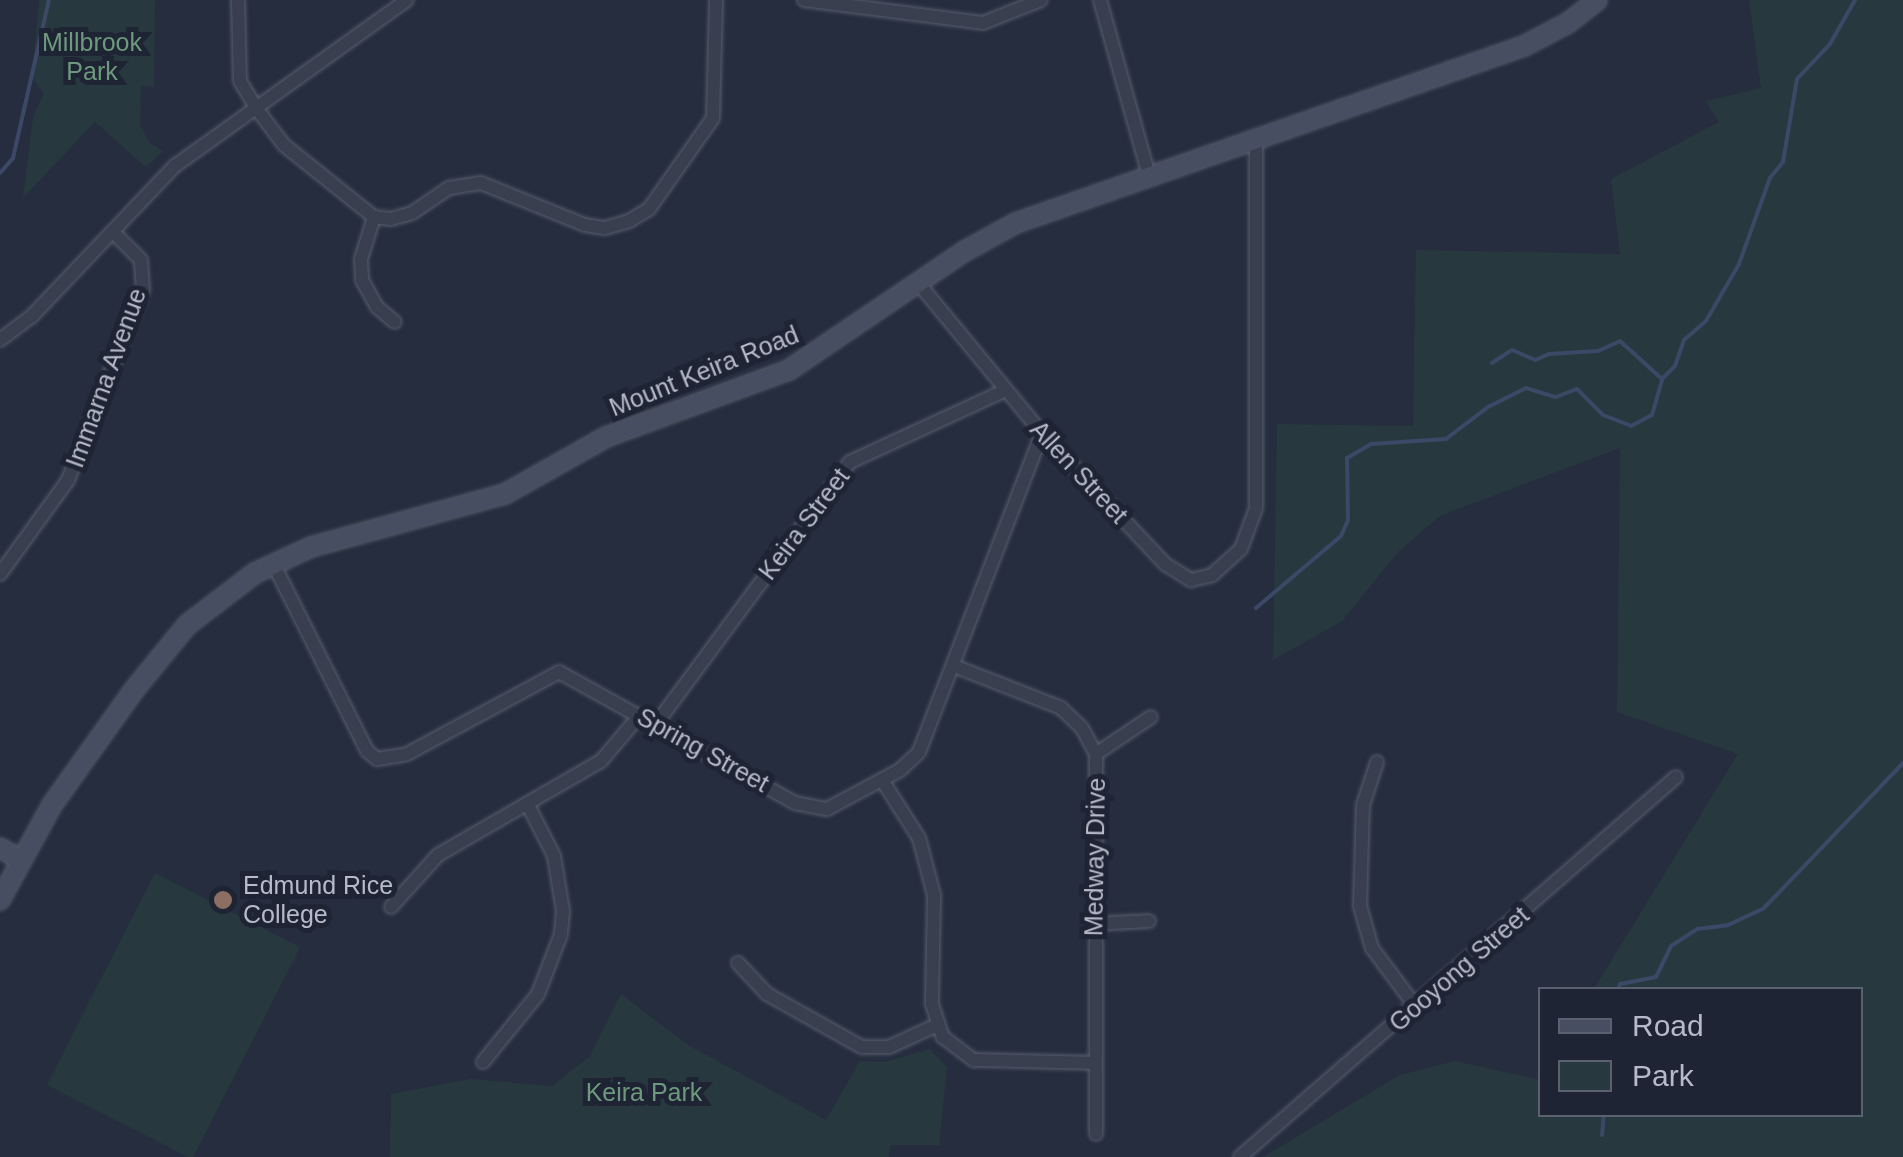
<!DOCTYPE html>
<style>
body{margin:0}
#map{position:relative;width:1903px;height:1157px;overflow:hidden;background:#252d3e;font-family:Arial,sans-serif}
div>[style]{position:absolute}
.green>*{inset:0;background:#27393f;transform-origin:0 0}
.stream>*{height:4px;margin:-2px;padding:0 2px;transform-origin:2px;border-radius:2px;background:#3c4866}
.roads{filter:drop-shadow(0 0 2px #575d6c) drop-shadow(0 0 2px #575d6c)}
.street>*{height:12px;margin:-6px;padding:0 6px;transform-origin:6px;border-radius:6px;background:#393f4e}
.secondary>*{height:18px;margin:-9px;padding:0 9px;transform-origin:9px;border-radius:9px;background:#484e61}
.dots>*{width:28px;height:28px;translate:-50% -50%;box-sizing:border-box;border:5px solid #1e2433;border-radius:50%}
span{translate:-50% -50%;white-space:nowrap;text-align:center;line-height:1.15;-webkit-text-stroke:10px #1e2433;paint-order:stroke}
.park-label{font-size:25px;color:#6d997d}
.street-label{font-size:25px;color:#b6bac9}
.poi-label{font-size:25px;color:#b6bac9}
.left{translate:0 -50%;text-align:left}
.legend{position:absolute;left:1538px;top:987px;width:325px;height:130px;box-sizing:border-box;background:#1e2433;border:2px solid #5b606f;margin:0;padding:12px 18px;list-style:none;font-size:30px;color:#b6bac9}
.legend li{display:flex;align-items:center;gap:20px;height:50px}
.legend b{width:50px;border:2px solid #5b606f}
</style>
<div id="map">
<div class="green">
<div style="clip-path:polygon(39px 0,155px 0,154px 87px,141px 86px,140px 125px,150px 143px,163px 151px,146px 167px,95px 122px,23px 198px,33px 117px,44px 94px,32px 77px)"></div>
<div style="clip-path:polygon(1749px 0,1903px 0,1903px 1157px,1263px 1157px,1400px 1075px,1455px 1061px,1540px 1080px,1540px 1114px,1860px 1114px,1860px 990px,1594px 989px,1738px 754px,1617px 712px,1620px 448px,1440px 516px,1399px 551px,1342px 621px,1273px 660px,1277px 424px,1413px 426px,1416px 250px,1620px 254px,1611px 179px,1719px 122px,1706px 101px,1761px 88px)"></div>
<div style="left:155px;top:873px;width:163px;height:238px;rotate:27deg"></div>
<div style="clip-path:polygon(621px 994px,688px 1045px,826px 1120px,860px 1061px,884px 1062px,930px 1049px,947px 1068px,939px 1145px,890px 1145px,889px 1157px,390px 1157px,391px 1094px,471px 1079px,552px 1086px,590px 1056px)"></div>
</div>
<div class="stream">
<div style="left:0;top:173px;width:20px;rotate:-49deg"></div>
<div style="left:13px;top:158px;width:162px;rotate:-77.2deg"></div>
<div style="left:1492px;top:363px;width:24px;rotate:-33deg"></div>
<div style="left:1512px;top:350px;width:25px;rotate:23deg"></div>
<div style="left:1535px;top:360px;width:15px;rotate:-23deg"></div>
<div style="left:1549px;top:354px;width:49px;rotate:-3.5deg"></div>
<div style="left:1598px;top:351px;width:24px;rotate:-24deg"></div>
<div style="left:1620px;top:341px;width:57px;rotate:42.1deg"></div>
<div style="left:1256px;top:608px;width:111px;rotate:-40.3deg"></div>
<div style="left:1341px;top:536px;width:17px;rotate:-66deg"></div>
<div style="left:1348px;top:520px;width:62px;rotate:-90.9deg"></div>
<div style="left:1347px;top:458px;width:28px;rotate:-30deg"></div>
<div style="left:1371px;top:444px;width:75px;rotate:-3.8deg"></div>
<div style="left:1446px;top:439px;width:53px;rotate:-37.3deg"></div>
<div style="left:1488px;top:407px;width:42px;rotate:-26.6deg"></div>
<div style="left:1526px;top:388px;width:31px;rotate:17deg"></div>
<div style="left:1556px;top:397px;width:22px;rotate:-21deg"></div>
<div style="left:1577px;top:389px;width:37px;rotate:45deg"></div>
<div style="left:1603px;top:415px;width:30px;rotate:21deg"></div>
<div style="left:1631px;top:426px;width:24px;rotate:-28deg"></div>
<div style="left:1652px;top:415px;width:37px;rotate:-74deg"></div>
<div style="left:1662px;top:379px;width:18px;rotate:-45deg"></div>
<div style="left:1675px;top:366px;width:28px;rotate:-71deg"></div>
<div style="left:1684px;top:340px;width:29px;rotate:-41deg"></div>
<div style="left:1706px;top:321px;width:66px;rotate:-59.9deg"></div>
<div style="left:1739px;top:264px;width:91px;rotate:-70.2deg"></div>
<div style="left:1770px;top:178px;width:21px;rotate:-51deg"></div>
<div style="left:1783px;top:162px;width:84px;rotate:-80.4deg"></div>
<div style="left:1797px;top:79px;width:48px;rotate:-46.7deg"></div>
<div style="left:1830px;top:44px;width:51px;rotate:-60.4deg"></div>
<div style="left:1618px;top:990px;width:6px;rotate:-72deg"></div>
<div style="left:1620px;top:984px;width:37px;rotate:-11deg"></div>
<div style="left:1656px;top:977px;width:34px;rotate:-64deg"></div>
<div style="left:1671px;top:946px;width:31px;rotate:-33deg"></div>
<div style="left:1697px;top:929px;width:31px;rotate:-7deg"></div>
<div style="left:1728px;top:925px;width:38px;rotate:-25deg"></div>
<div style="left:1763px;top:909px;width:202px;rotate:-46.2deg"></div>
<div style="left:1602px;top:1135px;width:21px;rotate:-85deg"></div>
</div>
<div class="roads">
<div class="street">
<div style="left:238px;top:0;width:81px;rotate:88.6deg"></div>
<div style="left:240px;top:81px;width:31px;rotate:59deg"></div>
<div style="left:256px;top:108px;width:46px;rotate:52.9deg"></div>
<div style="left:284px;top:145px;width:115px;rotate:38.7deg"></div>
<div style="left:374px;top:217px;width:17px;rotate:7deg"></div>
<div style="left:391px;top:219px;width:22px;rotate:-16deg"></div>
<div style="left:412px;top:213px;width:45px;rotate:-34deg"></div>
<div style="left:449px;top:188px;width:32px;rotate:-9deg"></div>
<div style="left:481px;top:183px;width:112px;rotate:22deg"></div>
<div style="left:585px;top:225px;width:20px;rotate:9deg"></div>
<div style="left:605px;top:228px;width:25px;rotate:-16deg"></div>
<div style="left:629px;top:221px;width:23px;rotate:-31deg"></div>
<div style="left:649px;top:209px;width:111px;rotate:-54.9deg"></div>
<div style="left:713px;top:118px;width:118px;rotate:-88.5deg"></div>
<div style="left:804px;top:0;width:180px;rotate:7.3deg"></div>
<div style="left:983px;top:23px;width:62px;rotate:-21.6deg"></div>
<div style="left:1100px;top:0;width:183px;rotate:74.4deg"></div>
<div style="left:374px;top:217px;width:44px;rotate:107.2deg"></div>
<div style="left:361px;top:259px;width:21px;rotate:87deg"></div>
<div style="left:362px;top:280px;width:31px;rotate:61deg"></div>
<div style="left:377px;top:307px;width:23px;rotate:40deg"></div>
<div style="left:919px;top:284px;width:193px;rotate:50.5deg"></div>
<div style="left:1042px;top:433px;width:180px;rotate:46.8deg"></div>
<div style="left:1165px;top:564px;width:31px;rotate:32deg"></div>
<div style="left:1191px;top:580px;width:22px;rotate:-13deg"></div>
<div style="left:1212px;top:575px;width:39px;rotate:-42deg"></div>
<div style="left:1241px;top:549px;width:44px;rotate:-69.9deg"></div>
<div style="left:1256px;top:508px;width:368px;rotate:-90deg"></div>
<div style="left:0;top:340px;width:39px;rotate:-37deg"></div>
<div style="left:31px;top:317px;width:209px;rotate:-46.4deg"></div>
<div style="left:175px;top:166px;width:285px;rotate:-35.6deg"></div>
<div style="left:273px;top:563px;width:210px;rotate:63.4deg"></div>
<div style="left:367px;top:751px;width:13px;rotate:39deg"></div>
<div style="left:377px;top:759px;width:30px;rotate:-9deg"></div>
<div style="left:407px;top:754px;width:173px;rotate:-28.3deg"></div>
<div style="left:559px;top:672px;width:270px;rotate:29deg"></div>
<div style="left:795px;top:803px;width:33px;rotate:11deg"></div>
<div style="left:827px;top:809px;width:83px;rotate:-28.1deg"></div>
<div style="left:900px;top:770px;width:26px;rotate:-43deg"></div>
<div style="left:919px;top:752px;width:342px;rotate:-68.9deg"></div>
<div style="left:0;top:574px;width:116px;rotate:-54.1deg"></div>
<div style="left:68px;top:480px;width:204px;rotate:-68.5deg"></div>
<div style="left:143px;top:290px;width:30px;rotate:-94deg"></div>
<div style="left:141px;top:260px;width:40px;rotate:-135deg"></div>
<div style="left:954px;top:666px;width:115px;rotate:21.4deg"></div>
<div style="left:1061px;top:708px;width:29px;rotate:44deg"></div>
<div style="left:1082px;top:728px;width:30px;rotate:62deg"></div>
<div style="left:1096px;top:754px;width:380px;rotate:90deg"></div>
<div style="left:656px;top:724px;width:326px;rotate:-53.5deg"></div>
<div style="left:850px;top:462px;width:172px;rotate:-24.8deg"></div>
<div style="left:1096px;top:754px;width:66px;rotate:-33.9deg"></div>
<div style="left:1377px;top:762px;width:45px;rotate:108deg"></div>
<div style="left:1363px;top:805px;width:101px;rotate:91.7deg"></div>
<div style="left:1360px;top:906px;width:44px;rotate:74.1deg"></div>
<div style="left:1372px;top:948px;width:74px;rotate:53.3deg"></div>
<div style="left:882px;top:780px;width:69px;rotate:57.5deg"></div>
<div style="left:919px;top:838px;width:59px;rotate:75.3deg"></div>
<div style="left:934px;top:895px;width:109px;rotate:91.1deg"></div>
<div style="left:932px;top:1004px;width:35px;rotate:72deg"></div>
<div style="left:943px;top:1037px;width:39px;rotate:37deg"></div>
<div style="left:974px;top:1060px;width:119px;rotate:1.4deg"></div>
<div style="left:391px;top:907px;width:70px;rotate:-47.9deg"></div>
<div style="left:438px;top:855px;width:188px;rotate:-30deg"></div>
<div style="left:601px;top:761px;width:60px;rotate:-49.7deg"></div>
<div style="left:1094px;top:924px;width:55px;rotate:-3.1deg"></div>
<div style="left:738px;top:963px;width:42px;rotate:46.9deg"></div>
<div style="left:767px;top:994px;width:109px;rotate:29.2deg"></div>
<div style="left:862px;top:1047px;width:27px"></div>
<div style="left:889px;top:1047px;width:53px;rotate:-24.6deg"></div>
<div style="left:483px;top:1062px;width:87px;rotate:-51deg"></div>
<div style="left:538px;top:994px;width:64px;rotate:-69deg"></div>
<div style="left:561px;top:934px;width:23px;rotate:-85deg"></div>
<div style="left:563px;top:911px;width:56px;rotate:-99.3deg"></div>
<div style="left:554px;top:856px;width:59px;rotate:-117deg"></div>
<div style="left:1240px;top:1157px;width:578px;rotate:-41.07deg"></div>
</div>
<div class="secondary">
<div style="left:0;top:848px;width:24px;rotate:30deg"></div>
<div style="left:0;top:900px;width:108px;rotate:-61.3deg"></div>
<div style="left:52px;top:805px;width:141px;rotate:-54.5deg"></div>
<div style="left:134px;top:690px;width:84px;rotate:-50.8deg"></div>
<div style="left:187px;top:625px;width:86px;rotate:-37.4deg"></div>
<div style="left:255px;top:573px;width:62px;rotate:-24.9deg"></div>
<div style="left:311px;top:547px;width:201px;rotate:-15.3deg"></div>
<div style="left:505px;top:494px;width:116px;rotate:-29.4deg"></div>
<div style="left:606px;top:437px;width:195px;rotate:-20.1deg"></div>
<div style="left:789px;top:370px;width:212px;rotate:-34.1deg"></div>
<div style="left:965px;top:251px;width:58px;rotate:-28.8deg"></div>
<div style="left:1016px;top:223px;width:538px;rotate:-19.21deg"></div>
<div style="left:1524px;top:46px;width:50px;rotate:-27.6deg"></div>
<div style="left:1568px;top:23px;width:37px;rotate:-38deg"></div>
</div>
</div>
<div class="dots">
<div style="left:223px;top:900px;background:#8d6e63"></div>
</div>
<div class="park-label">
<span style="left:92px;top:57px">Millbrook<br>Park</span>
<span style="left:644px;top:1092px">Keira Park</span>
</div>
<div class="street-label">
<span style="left:704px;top:371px;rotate:-22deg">Mount Keira Road</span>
<span style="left:106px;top:378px;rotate:-70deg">Immarna Avenue</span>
<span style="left:1079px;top:472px;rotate:47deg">Allen Street</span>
<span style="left:804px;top:524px;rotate:-53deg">Keira Street</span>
<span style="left:703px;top:750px;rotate:29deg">Spring Street</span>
<span style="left:1095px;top:857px;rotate:-89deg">Medway Drive</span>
<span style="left:1459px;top:969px;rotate:-41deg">Gooyong Street</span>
</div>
<div class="poi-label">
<span class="left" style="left:243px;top:900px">Edmund Rice<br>College</span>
</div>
<ul class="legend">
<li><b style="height:12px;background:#484e61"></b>Road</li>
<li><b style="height:28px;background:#27393f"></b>Park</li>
</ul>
</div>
